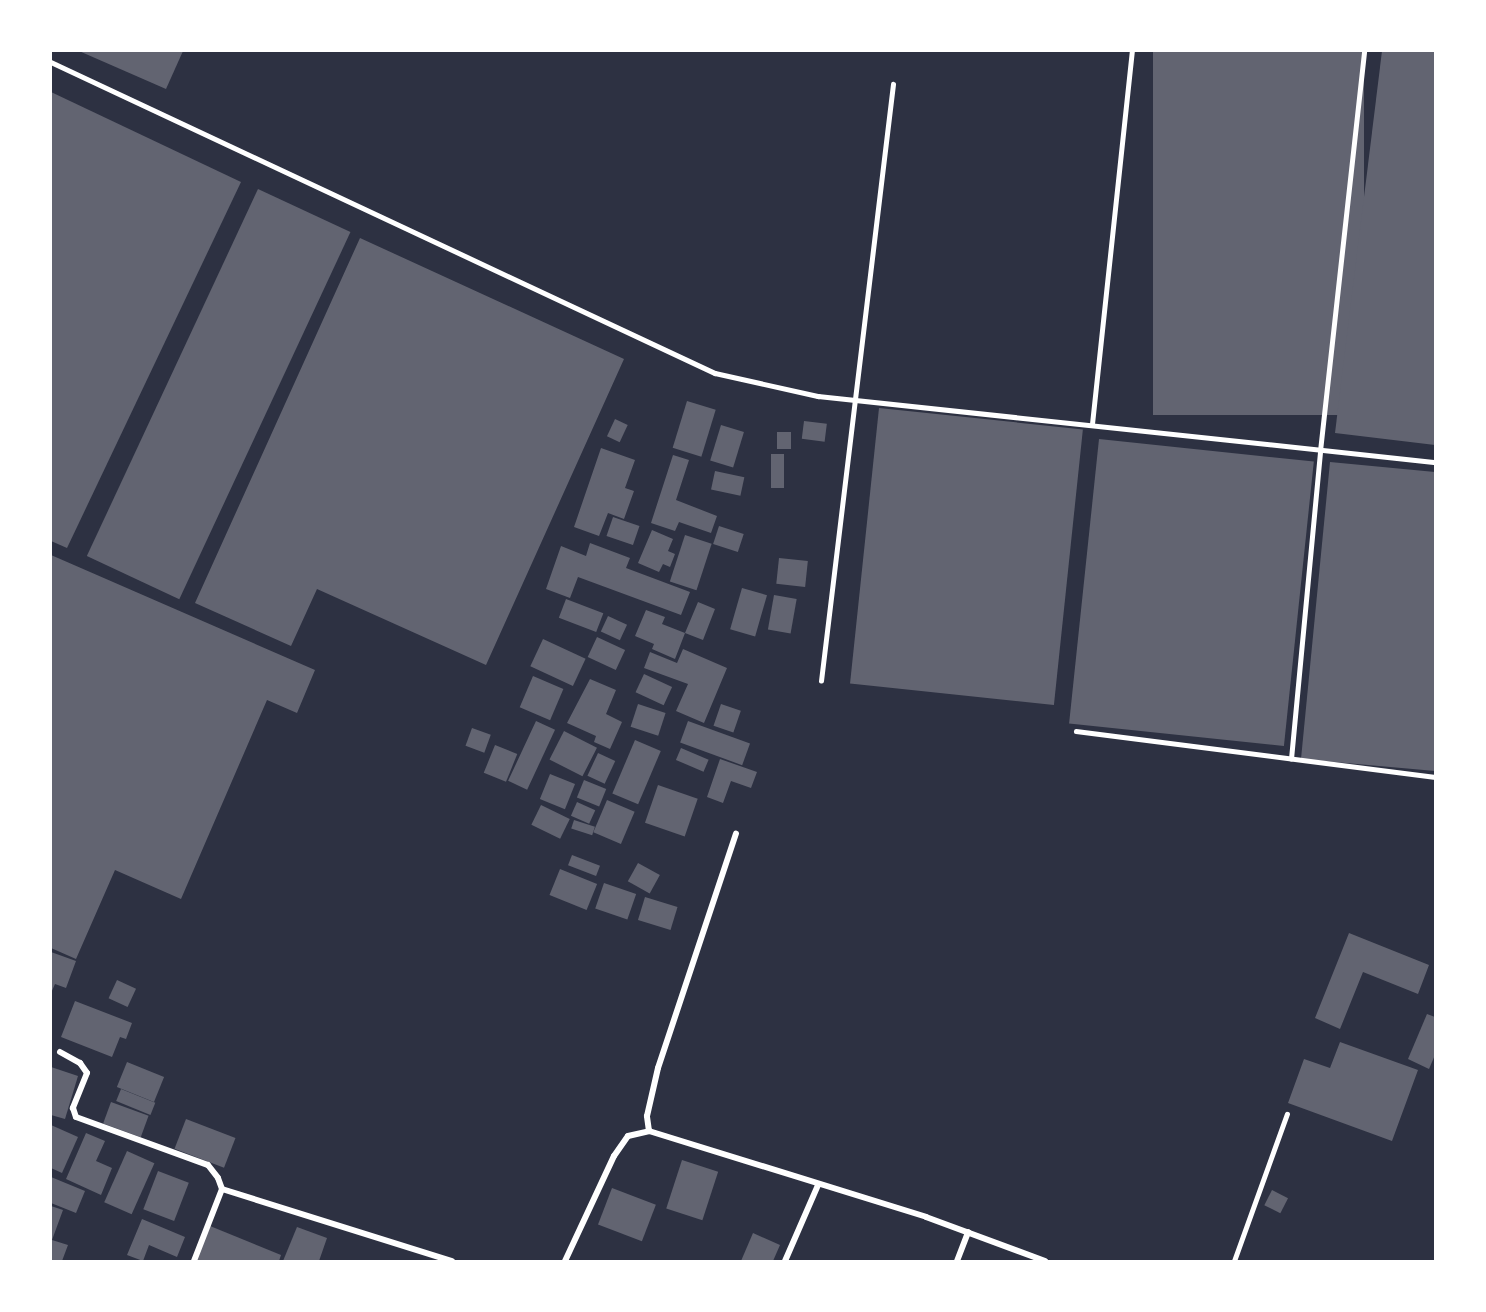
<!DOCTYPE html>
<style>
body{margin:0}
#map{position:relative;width:1486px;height:1312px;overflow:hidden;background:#2d3142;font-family:"Archivo Narrow",sans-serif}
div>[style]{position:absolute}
.building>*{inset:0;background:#626471;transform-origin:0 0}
.service>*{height:4.5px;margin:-2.25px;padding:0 2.25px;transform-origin:2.25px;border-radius:2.25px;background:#fff}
.minor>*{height:6px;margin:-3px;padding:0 3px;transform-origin:3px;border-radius:3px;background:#fff}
span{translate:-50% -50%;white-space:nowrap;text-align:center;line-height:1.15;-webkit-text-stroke:5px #fff;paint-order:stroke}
.frame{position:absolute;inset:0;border:52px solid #fff;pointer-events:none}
</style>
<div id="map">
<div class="building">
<div style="clip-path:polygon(79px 51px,183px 51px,166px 89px)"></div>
<div style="left:1153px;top:51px;width:211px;height:364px"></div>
<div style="clip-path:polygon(1382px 51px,1435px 51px,1435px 445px,1335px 433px)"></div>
<div style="clip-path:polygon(51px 92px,241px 182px,67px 548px,51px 541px)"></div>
<div style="left:258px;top:189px;width:102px;height:405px;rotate:25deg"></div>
<div style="clip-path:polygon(360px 238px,624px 359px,486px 665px,317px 589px,291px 646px,195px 603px)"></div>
<div style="left:687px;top:401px;width:30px;height:49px;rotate:17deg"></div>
<div style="left:879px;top:408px;width:205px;height:277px;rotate:6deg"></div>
<div style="left:615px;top:419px;width:14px;height:19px;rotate:25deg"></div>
<div style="left:804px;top:421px;width:23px;height:18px;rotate:7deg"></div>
<div style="left:721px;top:425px;width:24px;height:37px;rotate:17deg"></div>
<div style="left:777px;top:432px;width:14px;height:17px"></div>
<div style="left:1099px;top:439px;width:216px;height:286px;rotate:6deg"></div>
<div style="clip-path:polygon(601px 448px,635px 460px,625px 488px,634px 491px,624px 519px,608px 513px,599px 536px,574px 527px)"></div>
<div style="left:771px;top:454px;width:13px;height:34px"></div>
<div style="clip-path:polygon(673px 455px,689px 460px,676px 500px,717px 516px,711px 533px,679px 522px,675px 531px,651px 523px)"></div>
<div style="clip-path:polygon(1330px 462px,1435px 472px,1435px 771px,1301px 759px)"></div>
<div style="left:715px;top:471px;width:30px;height:19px;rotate:12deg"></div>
<div style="left:613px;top:517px;width:28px;height:20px;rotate:19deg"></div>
<div style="left:719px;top:526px;width:26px;height:19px;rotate:18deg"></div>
<div style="clip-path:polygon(652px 530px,673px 539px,668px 551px,675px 554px,670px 567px,663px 564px,659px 572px,638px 563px)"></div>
<div style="left:685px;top:535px;width:28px;height:49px;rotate:18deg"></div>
<div style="clip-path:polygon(590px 543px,630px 558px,626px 568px,690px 592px,681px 615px,578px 577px,570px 598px,546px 589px,561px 546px,586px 556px)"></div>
<div style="clip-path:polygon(51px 555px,315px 670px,297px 713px,267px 700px,181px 899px,115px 870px,76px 959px,51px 948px)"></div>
<div style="left:779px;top:558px;width:29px;height:26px;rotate:6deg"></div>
<div style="left:742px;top:588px;width:26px;height:43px;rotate:16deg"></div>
<div style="left:774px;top:595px;width:23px;height:35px;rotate:10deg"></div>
<div style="left:566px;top:599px;width:40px;height:20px;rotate:21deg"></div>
<div style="clip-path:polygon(698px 602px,715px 609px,703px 640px,685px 633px,675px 659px,652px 649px,654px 644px,635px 636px,646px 610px,665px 617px,662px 624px,685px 633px)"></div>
<div style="left:608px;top:616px;width:21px;height:17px;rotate:25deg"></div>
<div style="left:597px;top:637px;width:31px;height:22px;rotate:25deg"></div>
<div style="left:543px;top:639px;width:47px;height:30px;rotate:25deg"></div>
<div style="clip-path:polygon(683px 649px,727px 668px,704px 723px,676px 711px,688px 684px,644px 668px,650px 652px,677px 663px)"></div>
<div style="left:644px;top:674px;width:31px;height:20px;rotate:25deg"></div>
<div style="left:533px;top:676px;width:33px;height:34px;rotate:23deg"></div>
<div style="clip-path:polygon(590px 679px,616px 690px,606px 714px,622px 722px,610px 749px,594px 742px,596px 736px,567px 723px)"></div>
<div style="left:638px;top:704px;width:29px;height:24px;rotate:18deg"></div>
<div style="left:721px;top:704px;width:21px;height:23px;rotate:19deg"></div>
<div style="left:536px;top:721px;width:21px;height:66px;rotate:25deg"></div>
<div style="left:688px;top:721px;width:66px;height:23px;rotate:20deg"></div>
<div style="left:472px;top:728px;width:20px;height:19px;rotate:20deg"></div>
<div style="left:564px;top:731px;width:37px;height:32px;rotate:27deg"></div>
<div style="left:635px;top:740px;width:28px;height:58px;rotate:23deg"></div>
<div style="left:495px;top:745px;width:24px;height:30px;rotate:22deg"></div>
<div style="left:681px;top:748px;width:30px;height:13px;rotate:23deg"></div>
<div style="left:598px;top:753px;width:19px;height:25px;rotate:25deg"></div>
<div style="clip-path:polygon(720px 759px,757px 772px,751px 788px,731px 781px,723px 803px,707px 797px)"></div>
<div style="left:550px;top:774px;width:27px;height:27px;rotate:22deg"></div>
<div style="left:584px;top:780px;width:24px;height:19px;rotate:22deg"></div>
<div style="left:658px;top:785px;width:42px;height:40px;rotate:19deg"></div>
<div style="left:607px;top:800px;width:30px;height:35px;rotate:23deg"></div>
<div style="left:577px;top:802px;width:20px;height:15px;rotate:24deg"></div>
<div style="left:541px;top:805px;width:32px;height:22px;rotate:26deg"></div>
<div style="left:574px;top:820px;width:22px;height:9px;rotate:18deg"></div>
<div style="left:572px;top:855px;width:30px;height:11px;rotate:21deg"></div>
<div style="left:638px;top:863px;width:25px;height:21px;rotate:29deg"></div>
<div style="left:560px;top:869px;width:40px;height:28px;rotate:22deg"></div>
<div style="left:604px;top:883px;width:34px;height:27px;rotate:19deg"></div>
<div style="left:645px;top:897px;width:34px;height:24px;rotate:17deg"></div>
<div style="clip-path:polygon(1349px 933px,1429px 965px,1418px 994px,1363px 972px,1340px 1029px,1315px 1018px)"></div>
<div style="clip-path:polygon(51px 952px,76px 961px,66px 988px,55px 984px,51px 993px)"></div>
<div style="left:117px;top:980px;width:21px;height:20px;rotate:25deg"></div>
<div style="clip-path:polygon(75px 1001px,132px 1023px,126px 1039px,120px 1037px,112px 1057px,61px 1037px)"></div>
<div style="clip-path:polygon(1427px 1014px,1435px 1017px,1435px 1055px,1429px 1069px,1408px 1059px)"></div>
<div style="clip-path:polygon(1340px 1042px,1418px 1070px,1392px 1141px,1288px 1103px,1304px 1059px,1330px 1068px)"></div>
<div style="left:127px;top:1062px;width:40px;height:27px;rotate:22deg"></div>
<div style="clip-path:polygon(51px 1067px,78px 1076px,65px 1119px,51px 1115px)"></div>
<div style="left:121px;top:1089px;width:37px;height:13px;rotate:22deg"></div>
<div style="left:111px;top:1102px;width:40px;height:23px;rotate:20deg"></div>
<div style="left:186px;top:1119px;width:53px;height:32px;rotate:21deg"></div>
<div style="clip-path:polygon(51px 1125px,78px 1137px,62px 1173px,51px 1168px)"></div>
<div style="clip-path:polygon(86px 1133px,105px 1141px,96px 1161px,112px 1168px,101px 1195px,66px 1179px)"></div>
<div style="left:127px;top:1151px;width:30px;height:56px;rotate:24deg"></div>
<div style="left:682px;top:1160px;width:38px;height:51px;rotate:18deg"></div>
<div style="left:158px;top:1171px;width:33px;height:41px;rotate:21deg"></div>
<div style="clip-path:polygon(51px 1177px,85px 1191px,76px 1213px,51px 1203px)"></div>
<div style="left:612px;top:1188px;width:47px;height:39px;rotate:21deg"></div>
<div style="left:1272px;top:1190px;width:18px;height:17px;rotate:27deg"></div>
<div style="clip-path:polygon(51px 1206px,63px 1210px,52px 1240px,68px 1245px,62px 1261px,51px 1261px)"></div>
<div style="clip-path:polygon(142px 1219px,185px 1237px,177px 1257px,149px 1245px,143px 1261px,127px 1255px)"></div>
<div style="clip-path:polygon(210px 1226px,281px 1255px,279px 1261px,196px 1261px)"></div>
<div style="clip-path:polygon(297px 1227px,327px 1238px,319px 1261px,283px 1261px)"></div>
<div style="clip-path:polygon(753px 1233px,780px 1245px,773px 1261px,741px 1261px)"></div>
</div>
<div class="service">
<div style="left:51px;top:62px;width:733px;rotate:25.1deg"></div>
<div style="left:715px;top:373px;width:106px;rotate:12.6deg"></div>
<div style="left:818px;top:396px;width:621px;rotate:6.11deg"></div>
<div style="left:1092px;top:424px;width:375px;rotate:-83.9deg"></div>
<div style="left:821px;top:681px;width:601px;rotate:-83.12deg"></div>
<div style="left:1076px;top:731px;width:362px;rotate:7.3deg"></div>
<div style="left:1291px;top:759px;width:309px;rotate:-84.6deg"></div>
<div style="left:1320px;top:451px;width:402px;rotate:-83.7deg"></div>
<div style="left:1234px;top:1261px;width:156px;rotate:-70.2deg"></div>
</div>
<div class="minor">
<div style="left:60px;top:1052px;width:23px;rotate:29deg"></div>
<div style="left:80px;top:1063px;width:12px;rotate:55deg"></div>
<div style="left:87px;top:1073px;width:38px;rotate:112deg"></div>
<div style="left:73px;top:1108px;width:9px;rotate:72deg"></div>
<div style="left:76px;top:1117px;width:140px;rotate:20deg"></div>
<div style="left:208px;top:1165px;width:16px;rotate:52deg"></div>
<div style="left:218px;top:1178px;width:12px;rotate:70deg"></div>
<div style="left:222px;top:1189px;width:77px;rotate:111.3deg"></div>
<div style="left:649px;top:1131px;width:15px;rotate:-98deg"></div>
<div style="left:647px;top:1116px;width:49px;rotate:-77.1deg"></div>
<div style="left:658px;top:1068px;width:247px;rotate:-71.6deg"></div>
<div style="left:222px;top:1189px;width:241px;rotate:17.4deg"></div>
<div style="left:565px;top:1261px;width:116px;rotate:-65deg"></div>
<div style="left:614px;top:1156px;width:24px;rotate:-55deg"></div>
<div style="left:628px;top:1136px;width:22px;rotate:-13deg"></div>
<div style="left:649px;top:1131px;width:290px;rotate:17.2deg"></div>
<div style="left:926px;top:1217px;width:127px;rotate:20.3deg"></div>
<div style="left:785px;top:1261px;width:83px;rotate:-66.5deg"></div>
<div style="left:957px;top:1261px;width:31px;rotate:-69deg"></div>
</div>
<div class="frame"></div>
</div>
